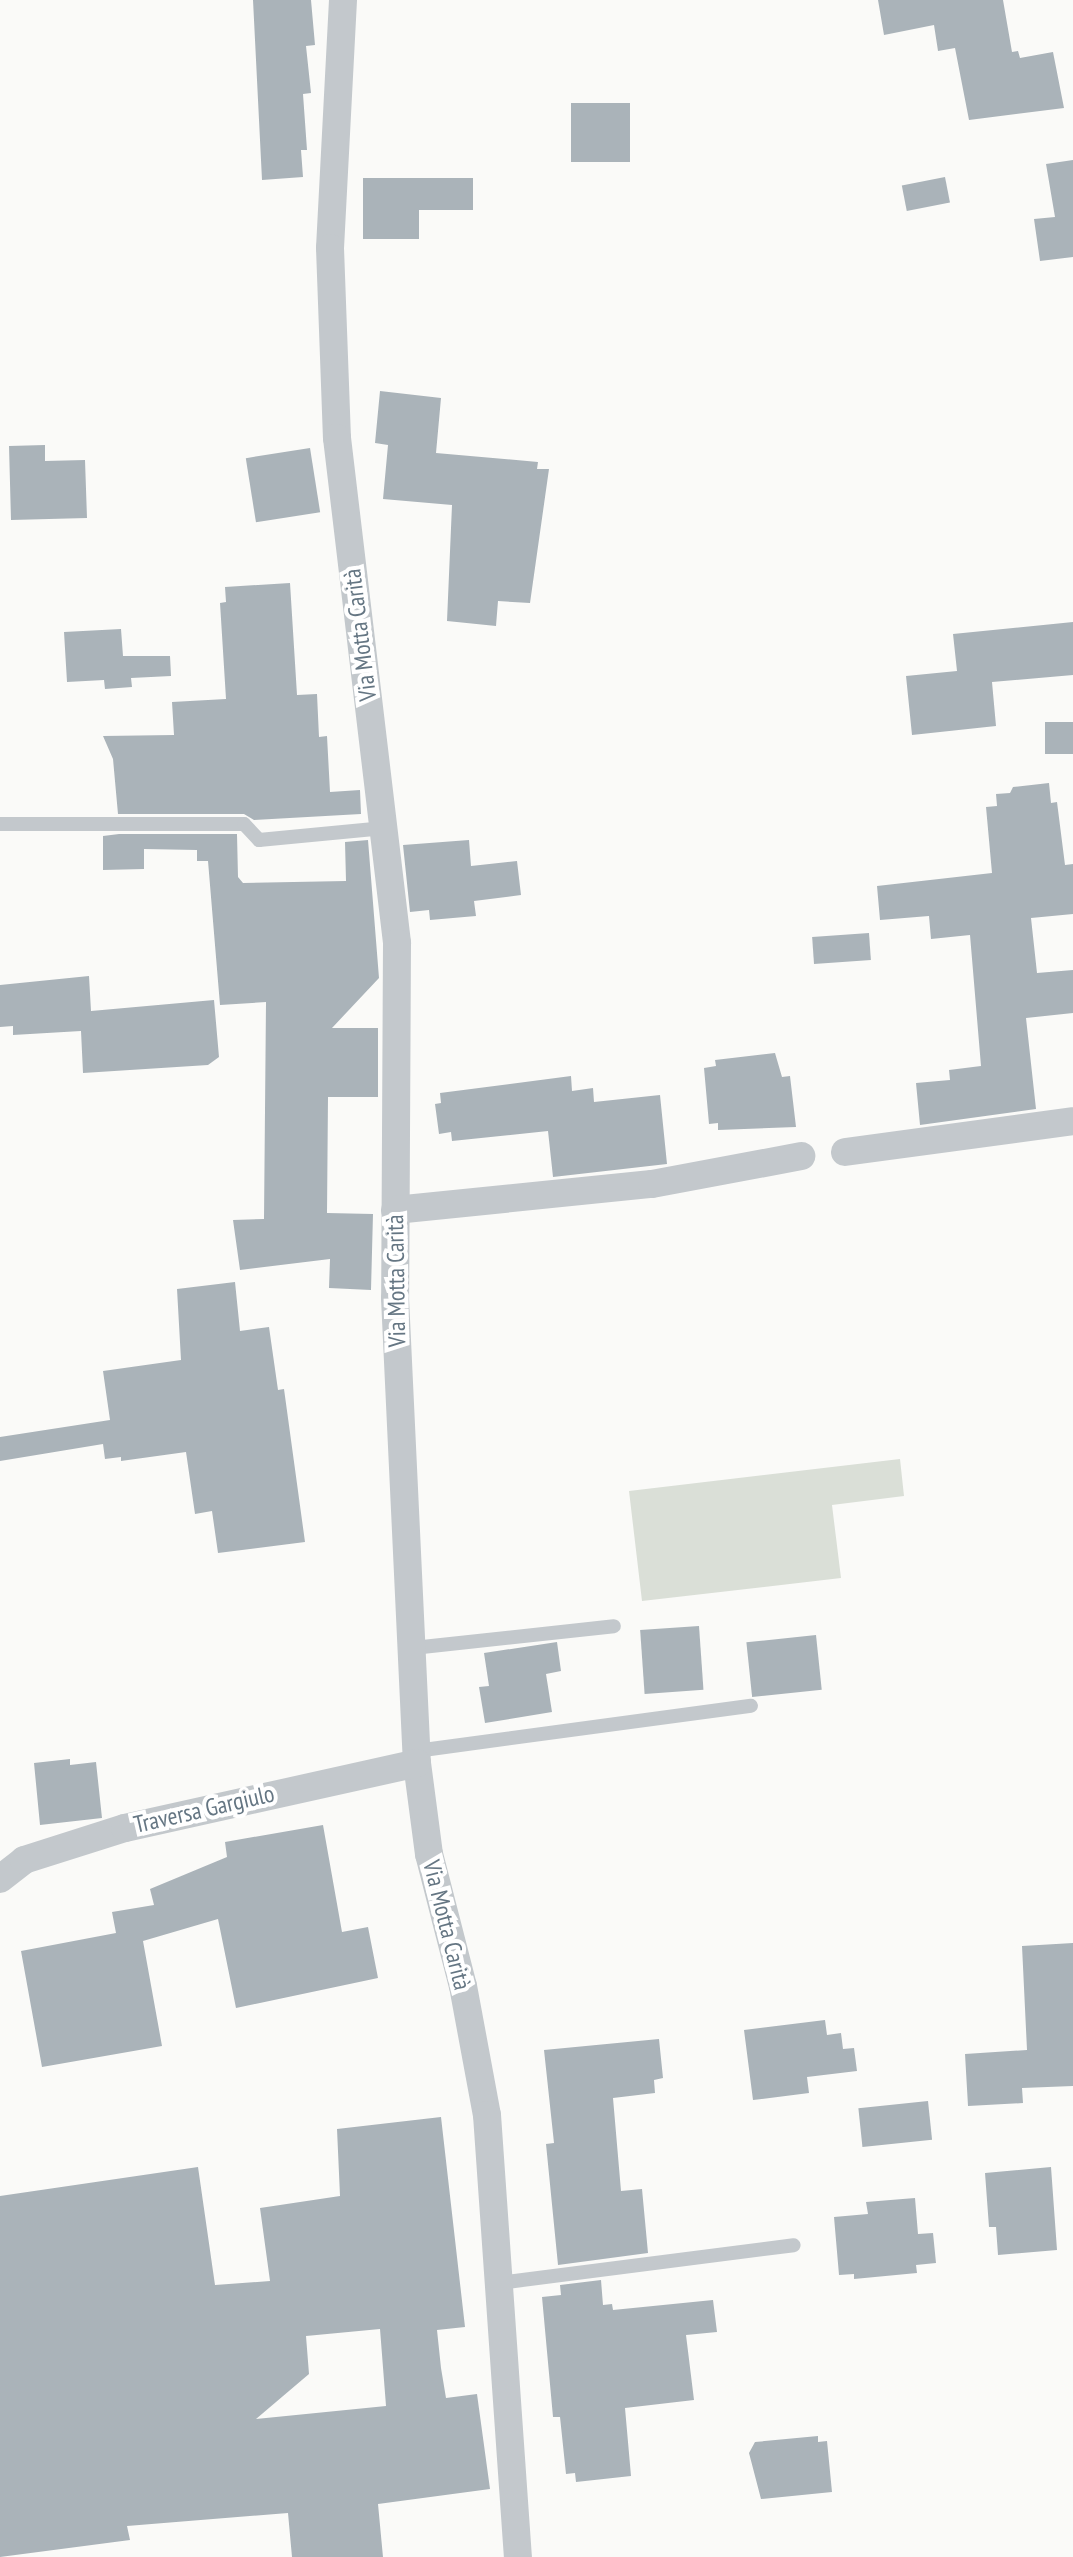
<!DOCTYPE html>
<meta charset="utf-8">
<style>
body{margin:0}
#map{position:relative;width:1073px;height:2557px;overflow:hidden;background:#fafaf8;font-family:"PT Sans Narrow",sans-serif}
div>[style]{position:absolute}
.green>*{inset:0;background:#dadfd7}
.building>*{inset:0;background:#aab3b9;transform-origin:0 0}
.service>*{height:14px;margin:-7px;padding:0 7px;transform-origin:7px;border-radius:7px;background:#c3c8cc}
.minor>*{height:28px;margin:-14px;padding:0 14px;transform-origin:14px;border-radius:14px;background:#c3c8cc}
span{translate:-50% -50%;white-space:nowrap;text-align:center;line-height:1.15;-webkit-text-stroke:8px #fff;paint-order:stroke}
.street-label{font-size:24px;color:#657683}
</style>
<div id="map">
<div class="green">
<div style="clip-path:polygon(900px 1459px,904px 1496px,832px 1505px,841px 1578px,642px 1601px,629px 1491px)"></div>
</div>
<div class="building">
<div style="clip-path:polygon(253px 0,311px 0,315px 45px,306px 46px,311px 93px,303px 94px,307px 150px,301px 150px,303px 177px,262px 180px)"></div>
<div style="clip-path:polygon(878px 0,1003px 0,1012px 52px,1018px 51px,1020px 58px,1053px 52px,1064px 108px,969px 120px,955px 48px,938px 51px,934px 25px,884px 35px)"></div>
<div style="left:571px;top:103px;width:59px;height:59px"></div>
<div style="clip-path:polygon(1073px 160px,1073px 257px,1040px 261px,1034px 219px,1055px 217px,1046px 164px)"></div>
<div style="left:945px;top:177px;width:26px;height:44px;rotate:79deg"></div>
<div style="clip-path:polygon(363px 178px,473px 178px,473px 210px,419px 210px,419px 239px,363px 239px)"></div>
<div style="clip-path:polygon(380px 391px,441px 398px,436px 453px,538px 462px,537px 469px,549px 469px,530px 603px,498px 601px,496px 626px,447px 621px,452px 505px,383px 499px,388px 445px,375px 443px)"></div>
<div style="clip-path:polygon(45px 445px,45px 461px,85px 460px,87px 518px,11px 520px,9px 446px)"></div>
<div style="left:310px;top:448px;width:65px;height:65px;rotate:81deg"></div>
<div style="clip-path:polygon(290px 583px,297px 695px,317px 694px,319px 737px,327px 736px,330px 792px,360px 790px,361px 814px,254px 820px,244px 814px,118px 814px,113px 759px,103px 736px,174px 735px,172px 702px,226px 699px,220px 603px,226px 602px,225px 587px)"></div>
<div style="clip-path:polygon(1073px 622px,1073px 675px,992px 682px,996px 726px,912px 735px,906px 676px,957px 671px,953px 634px)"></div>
<div style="clip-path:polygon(121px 629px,123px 656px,170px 656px,171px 676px,131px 678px,132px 687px,105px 689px,104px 680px,67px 682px,64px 632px)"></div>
<div style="left:1073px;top:722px;width:32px;height:28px;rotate:90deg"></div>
<div style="clip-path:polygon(1049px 783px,1051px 803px,1057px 802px,1065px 865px,1073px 864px,1073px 914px,1031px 918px,1037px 973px,1073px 970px,1073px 1013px,1026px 1018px,1036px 1109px,920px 1125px,916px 1083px,950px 1080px,949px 1070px,981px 1066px,970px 935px,931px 939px,929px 916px,880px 920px,877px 886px,992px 873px,986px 807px,997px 806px,996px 794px,1010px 793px,1013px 787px)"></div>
<div style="clip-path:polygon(119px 834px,237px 834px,238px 877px,243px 883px,346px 881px,345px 842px,368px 840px,379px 978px,332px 1028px,378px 1028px,378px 1097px,328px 1097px,327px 1213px,373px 1214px,371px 1290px,329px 1288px,330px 1259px,240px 1270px,233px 1220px,264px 1219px,266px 1002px,220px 1005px,208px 861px,197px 861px,197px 850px,144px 849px,144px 869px,103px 870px,103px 836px)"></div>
<div style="clip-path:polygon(469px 840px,471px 866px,517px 861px,521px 895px,474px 901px,476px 916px,430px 920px,429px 910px,410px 912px,403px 845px)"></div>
<div style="left:869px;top:933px;width:27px;height:57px;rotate:86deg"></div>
<div style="clip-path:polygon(89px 976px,91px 1011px,214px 1000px,219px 1057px,208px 1065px,83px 1073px,81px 1031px,13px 1035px,13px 1026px,0 1027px,0 985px)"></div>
<div style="clip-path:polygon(775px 1053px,782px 1077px,790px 1076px,796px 1127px,718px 1130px,718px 1123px,709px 1124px,704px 1068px,716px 1066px,715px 1060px)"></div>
<div style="clip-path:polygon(571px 1076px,572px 1091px,593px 1088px,594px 1102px,660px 1095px,667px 1164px,553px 1177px,548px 1131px,452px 1141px,451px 1132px,439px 1134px,435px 1104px,441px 1103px,440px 1093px)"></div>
<div style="clip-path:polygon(235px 1282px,240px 1331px,269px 1327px,278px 1390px,284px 1389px,305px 1542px,218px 1553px,212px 1511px,195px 1514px,186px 1452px,121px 1461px,121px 1457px,105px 1459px,103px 1444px,0 1461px,0 1437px,110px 1420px,103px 1371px,181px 1360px,177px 1289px)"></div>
<div style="left:699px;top:1626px;width:64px;height:59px;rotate:86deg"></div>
<div style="left:816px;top:1635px;width:55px;height:70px;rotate:84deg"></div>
<div style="clip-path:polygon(557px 1642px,561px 1671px,546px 1674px,552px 1712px,485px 1723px,479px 1687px,489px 1686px,484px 1653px)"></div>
<div style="clip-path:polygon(70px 1759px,70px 1765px,96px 1762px,102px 1818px,40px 1825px,34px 1763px)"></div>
<div style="clip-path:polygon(323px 1825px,342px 1932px,368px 1927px,378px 1978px,236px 2008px,218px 1919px,143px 1941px,162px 2046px,42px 2067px,21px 1951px,116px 1933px,112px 1912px,154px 1905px,150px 1889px,227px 1857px,225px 1842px)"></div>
<div style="clip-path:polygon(1073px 1943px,1073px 2086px,1022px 2088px,1023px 2103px,968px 2106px,965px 2054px,1027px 2050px,1022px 1946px)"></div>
<div style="clip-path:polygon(825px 2020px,827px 2035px,841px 2033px,843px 2049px,854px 2048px,857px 2071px,807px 2077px,809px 2093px,753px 2100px,744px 2030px)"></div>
<div style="clip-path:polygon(659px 2039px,663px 2078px,654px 2080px,655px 2093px,613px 2098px,621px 2191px,642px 2189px,648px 2253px,558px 2265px,546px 2144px,554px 2143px,544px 2050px)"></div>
<div style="left:928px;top:2101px;width:39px;height:70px;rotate:84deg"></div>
<div style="clip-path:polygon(evenodd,441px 2117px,465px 2327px,437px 2330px,441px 2368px,446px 2398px,477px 2394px,490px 2489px,378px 2504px,383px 2557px,292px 2557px,288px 2513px,127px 2526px,130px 2540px,0 2557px,0 2196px,198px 2167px,215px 2285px,270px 2281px,260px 2208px,340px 2196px,337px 2129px,441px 2117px,380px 2329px,386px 2406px,256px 2419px,309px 2374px,306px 2336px,380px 2329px)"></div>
<div style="clip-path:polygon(1051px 2167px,1057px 2250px,998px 2255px,996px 2227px,989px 2227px,985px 2173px)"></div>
<div style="clip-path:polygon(915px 2198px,918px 2234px,933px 2233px,936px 2263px,916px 2265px,917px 2273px,854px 2279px,854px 2274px,839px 2275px,834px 2217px,868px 2214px,866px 2202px)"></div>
<div style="clip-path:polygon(601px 2280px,603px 2305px,612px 2304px,613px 2310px,713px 2300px,717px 2332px,686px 2335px,694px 2400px,625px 2408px,631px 2476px,576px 2482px,575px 2473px,566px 2474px,560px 2417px,553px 2417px,542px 2297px,561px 2295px,560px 2285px)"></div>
<div style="clip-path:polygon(818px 2436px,818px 2442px,827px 2441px,832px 2492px,761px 2499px,749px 2453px,755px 2442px)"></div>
</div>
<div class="service">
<div style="left:0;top:824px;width:244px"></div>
<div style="left:244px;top:824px;width:22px;rotate:47deg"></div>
<div style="left:259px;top:840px;width:126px;rotate:-5.5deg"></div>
<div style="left:413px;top:1648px;width:202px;rotate:-6.2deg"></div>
<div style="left:416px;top:1751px;width:338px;rotate:-7.7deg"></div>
<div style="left:499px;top:2283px;width:297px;rotate:-7.3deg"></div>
</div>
<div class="minor">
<div style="left:343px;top:0;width:248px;rotate:93deg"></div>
<div style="left:330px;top:248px;width:190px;rotate:87.9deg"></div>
<div style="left:337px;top:438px;width:509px;rotate:83.22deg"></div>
<div style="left:397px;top:943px;width:355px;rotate:90.3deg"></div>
<div style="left:395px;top:1298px;width:466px;rotate:87.3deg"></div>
<div style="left:417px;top:1763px;width:92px;rotate:82.5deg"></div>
<div style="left:429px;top:1854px;width:136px;rotate:75.6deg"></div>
<div style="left:463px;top:1986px;width:131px;rotate:79.5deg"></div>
<div style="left:487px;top:2115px;width:443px;rotate:86deg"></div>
<div style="left:845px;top:1152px;width:230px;rotate:-7.7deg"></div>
<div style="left:395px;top:1210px;width:258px;rotate:-5.8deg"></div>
<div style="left:652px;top:1184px;width:152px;rotate:-10.6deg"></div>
<div style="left:0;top:1879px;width:31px;rotate:-38deg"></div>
<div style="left:24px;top:1860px;width:106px;rotate:-17.6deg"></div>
<div style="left:125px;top:1828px;width:299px;rotate:-12.5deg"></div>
</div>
<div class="street-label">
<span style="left:360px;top:635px;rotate:-97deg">Via Motta Carità</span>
<span style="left:396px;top:1281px;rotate:-91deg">Via Motta Carità</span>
<span style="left:204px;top:1809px;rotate:-13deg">Traversa Gargiulo</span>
<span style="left:447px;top:1925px;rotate:76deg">Via Motta Carità</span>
</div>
</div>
